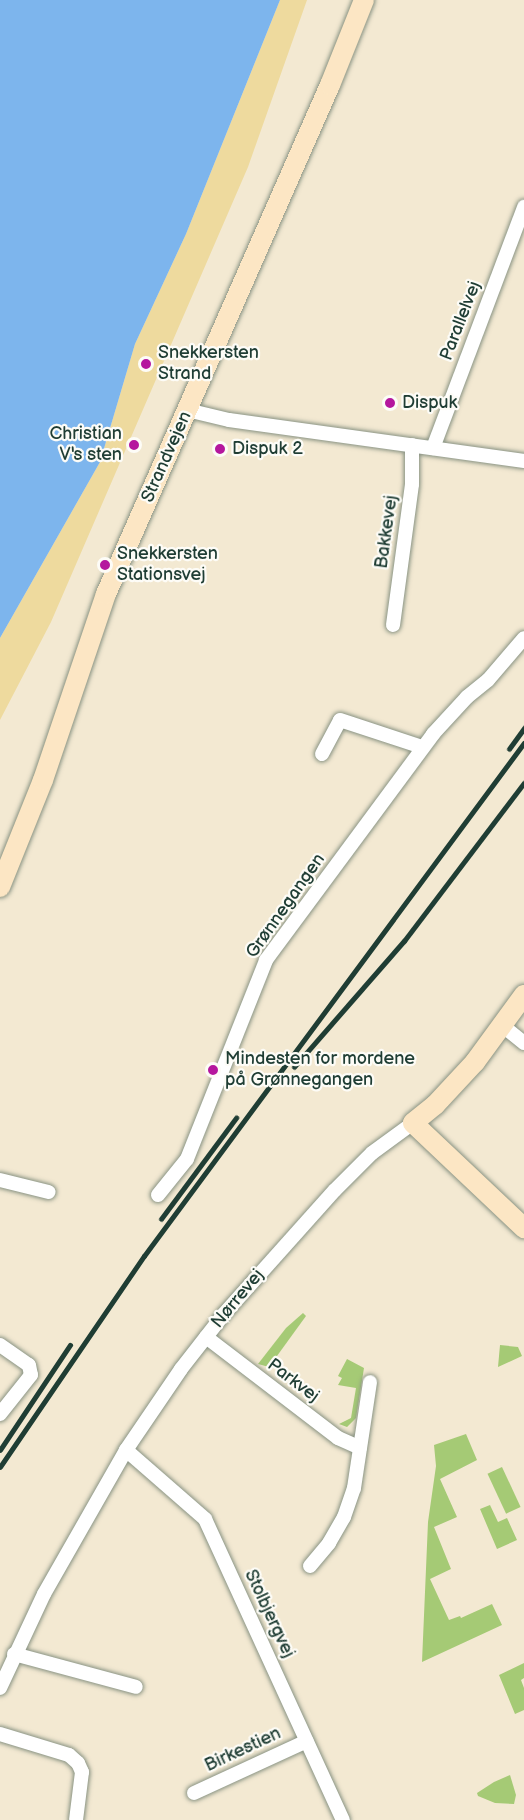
<!DOCTYPE html>
<meta charset="utf-8">
<style>
body{margin:0}
#map{position:relative;width:524px;height:1820px;overflow:hidden;background:#f3e9d2;font-family:"Balsamiq Sans",sans-serif}
div>[style]{position:absolute}
.green>*{inset:0;background:#a5ca75;transform-origin:0 0}
.sand>*{inset:0;background:#eeda9e}
.water>*{inset:0;background:#7db5ed}
.roads{filter:drop-shadow(0 0 2px #899383) drop-shadow(0 0 2px #899383)}
.minor>*{height:14px;margin:-7px;padding:0 7px;transform-origin:7px;border-radius:7px;background:#fff}
.secondary>*{height:20px;margin:-10px;padding:0 10px;transform-origin:10px;border-radius:10px;background:#fce6c4}
.rail>*{height:4.5px;margin:-2.25px;padding:0 2.25px;transform-origin:2.25px;border-radius:2.25px;background:#1f3d34}
.dots>*{width:16px;height:16px;translate:-50% -50%;box-sizing:border-box;border:3px solid #fdfcf7;border-radius:50%}
span{translate:-50% -50%;white-space:nowrap;text-align:center;line-height:1.15;-webkit-text-stroke:4.5px #fdfcf7;paint-order:stroke}
.street-label{font-size:18px;color:#1f3d34}
.poi-label{font-size:18px;color:#1f3d34}
.left{translate:0 -50%;text-align:left}
.right{translate:-100% -50%;text-align:right}
</style>
<div id="map">
<div class="green">
<div style="clip-path:polygon(303px 1313px,306px 1316px,269px 1367px,258px 1364px,286px 1328px)"></div>
<div style="clip-path:polygon(500px 1345px,518px 1347px,522px 1356px,498px 1367px)"></div>
<div style="clip-path:polygon(347px 1359px,364px 1368px,356px 1418px,347px 1427px,339px 1424px,351px 1418px,356px 1388px,338px 1385px,342px 1378px,338px 1376px)"></div>
<div style="clip-path:polygon(466px 1434px,477px 1460px,440px 1479px,457px 1517px,434px 1527px,451px 1569px,430px 1579px,449px 1620px,460px 1616px,461px 1618px,492px 1604px,502px 1625px,422px 1662px,428px 1522px,436px 1466px,434px 1445px)"></div>
<div style="left:502px;top:1467px;width:44px;height:16px;rotate:65deg"></div>
<div style="clip-path:polygon(490px 1505px,498px 1522px,507px 1518px,517px 1540px,497px 1549px,480px 1509px)"></div>
<div style="clip-path:polygon(524px 1663px,524px 1678px,521px 1680px,524px 1688px,524px 1710px,515px 1714px,499px 1675px)"></div>
<div style="clip-path:polygon(510px 1775px,516px 1795px,514px 1804px,495px 1803px,478px 1796px,477px 1793px,494px 1782px)"></div>
</div>
<div class="sand">
<div style="clip-path:polygon(280px 0,307px 0,248px 167px,51px 622px,0 720px,0 638px,100px 462px,135px 344px,186px 234px)"></div>
</div>
<div class="water">
<div style="clip-path:polygon(0 0,280px 0,186px 234px,135px 344px,100px 462px,0 638px)"></div>
</div>
<div class="roads">
<div class="minor">
<div style="left:187px;top:410px;width:43px;rotate:13.4deg"></div>
<div style="left:229px;top:420px;width:298px;rotate:7.9deg"></div>
<div style="left:433px;top:448px;width:258px;rotate:-69.3deg"></div>
<div style="left:393px;top:625px;width:142px;rotate:-82.3deg"></div>
<div style="left:412px;top:484px;width:39px;rotate:-90deg"></div>
<div style="left:322px;top:754px;width:38px;rotate:-62deg"></div>
<div style="left:340px;top:720px;width:86px;rotate:18.2deg"></div>
<div style="left:503px;top:1026px;width:27px;rotate:39deg"></div>
<div style="left:0;top:1180px;width:50px;rotate:13.8deg"></div>
<div style="left:158px;top:1195px;width:46px;rotate:-51.1deg"></div>
<div style="left:187px;top:1159px;width:214px;rotate:-68.3deg"></div>
<div style="left:266px;top:960px;width:281px;rotate:-53.5deg"></div>
<div style="left:433px;top:734px;width:50px;rotate:-47.4deg"></div>
<div style="left:467px;top:697px;width:27px;rotate:-39deg"></div>
<div style="left:488px;top:680px;width:55px;rotate:-49.4deg"></div>
<div style="left:206px;top:1337px;width:166px;rotate:37.4deg"></div>
<div style="left:338px;top:1438px;width:24px;rotate:24deg"></div>
<div style="left:0;top:1345px;width:35px;rotate:35deg"></div>
<div style="left:29px;top:1365px;width:10px;rotate:79deg"></div>
<div style="left:31px;top:1375px;width:50px;rotate:128.5deg"></div>
<div style="left:126px;top:1450px;width:105px;rotate:41.1deg"></div>
<div style="left:205px;top:1519px;width:331px;rotate:65.4deg"></div>
<div style="left:310px;top:1566px;width:30px;rotate:-50deg"></div>
<div style="left:329px;top:1543px;width:30px;rotate:-60deg"></div>
<div style="left:344px;top:1517px;width:31px;rotate:-71deg"></div>
<div style="left:354px;top:1488px;width:107px;rotate:-81.4deg"></div>
<div style="left:14px;top:1654px;width:126px;rotate:15.1deg"></div>
<div style="left:0;top:1688px;width:104px;rotate:-64.9deg"></div>
<div style="left:44px;top:1594px;width:166px;rotate:-60.3deg"></div>
<div style="left:126px;top:1450px;width:98px;rotate:-55.8deg"></div>
<div style="left:181px;top:1369px;width:70px;rotate:-52deg"></div>
<div style="left:224px;top:1314px;width:166px;rotate:-48.2deg"></div>
<div style="left:335px;top:1190px;width:52px;rotate:-45deg"></div>
<div style="left:372px;top:1153px;width:51px;rotate:-36.2deg"></div>
<div style="left:0;top:1734px;width:72px;rotate:16.9deg"></div>
<div style="left:69px;top:1755px;width:12px;rotate:42deg"></div>
<div style="left:78px;top:1763px;width:10px;rotate:66deg"></div>
<div style="left:82px;top:1772px;width:48px;rotate:97.1deg"></div>
<div style="left:194px;top:1793px;width:124px;rotate:-24.7deg"></div>
</div>
<div class="secondary">
<div style="left:0;top:887px;width:115px;rotate:-68.1deg"></div>
<div style="left:43px;top:780px;width:196px;rotate:-71.3deg"></div>
<div style="left:106px;top:594px;width:556px;rotate:-66.25deg"></div>
<div style="left:330px;top:85px;width:92px;rotate:-68.2deg"></div>
<div style="left:524px;top:995px;width:83px;rotate:126.2deg"></div>
<div style="left:475px;top:1062px;width:59px;rotate:132.9deg"></div>
<div style="left:435px;top:1105px;width:28px;rotate:141deg"></div>
<div style="left:413px;top:1123px;width:153px;rotate:43.4deg"></div>
</div>
</div>
<div class="rail">
<div style="left:509px;top:749px;width:26px;rotate:-54deg"></div>
<div style="left:294px;top:1067px;width:167px;rotate:-48.9deg"></div>
<div style="left:404px;top:941px;width:198px;rotate:-52.8deg"></div>
<div style="left:161px;top:1219px;width:126px;rotate:-53.4deg"></div>
<div style="left:0;top:1450px;width:126px;rotate:-56.3deg"></div>
<div style="left:0;top:1467px;width:255px;rotate:-55.7deg"></div>
<div style="left:144px;top:1256px;width:638px;rotate:-53.47deg"></div>
</div>
<div class="dots">
<div style="left:146px;top:364px;background:#b5179e"></div>
<div style="left:390px;top:403px;background:#b5179e"></div>
<div style="left:134px;top:445px;background:#b5179e"></div>
<div style="left:220px;top:449px;background:#b5179e"></div>
<div style="left:105px;top:565px;background:#b5179e"></div>
<div style="left:213px;top:1070px;background:#b5179e"></div>
</div>
<div class="street-label">
<span style="left:461px;top:321px;rotate:-69deg">Parallelvej</span>
<span style="left:167px;top:457px;rotate:-66deg">Strandvejen</span>
<span style="left:387px;top:532px;rotate:-82deg">Bakkevej</span>
<span style="left:286px;top:906px;rotate:-55deg">Grønnegangen</span>
<span style="left:238px;top:1299px;rotate:-50deg">Nørrevej</span>
<span style="left:293px;top:1381px;rotate:37deg">Parkvej</span>
<span style="left:269px;top:1614px;rotate:65deg">Stolbjergvej</span>
<span style="left:243px;top:1750px;rotate:-25deg">Birkestien</span>
</div>
<div class="poi-label">
<span class="left" style="left:158px;top:364px">Snekkersten<br>Strand</span>
<span class="left" style="left:402px;top:403px">Dispuk</span>
<span class="right" style="left:122px;top:445px">Christian<br>V's sten</span>
<span class="left" style="left:232px;top:449px">Dispuk 2</span>
<span class="left" style="left:117px;top:565px">Snekkersten<br>Stationsvej</span>
<span class="left" style="left:225px;top:1070px">Mindesten for mordene<br>på Grønnegangen</span>
</div>
</div>
